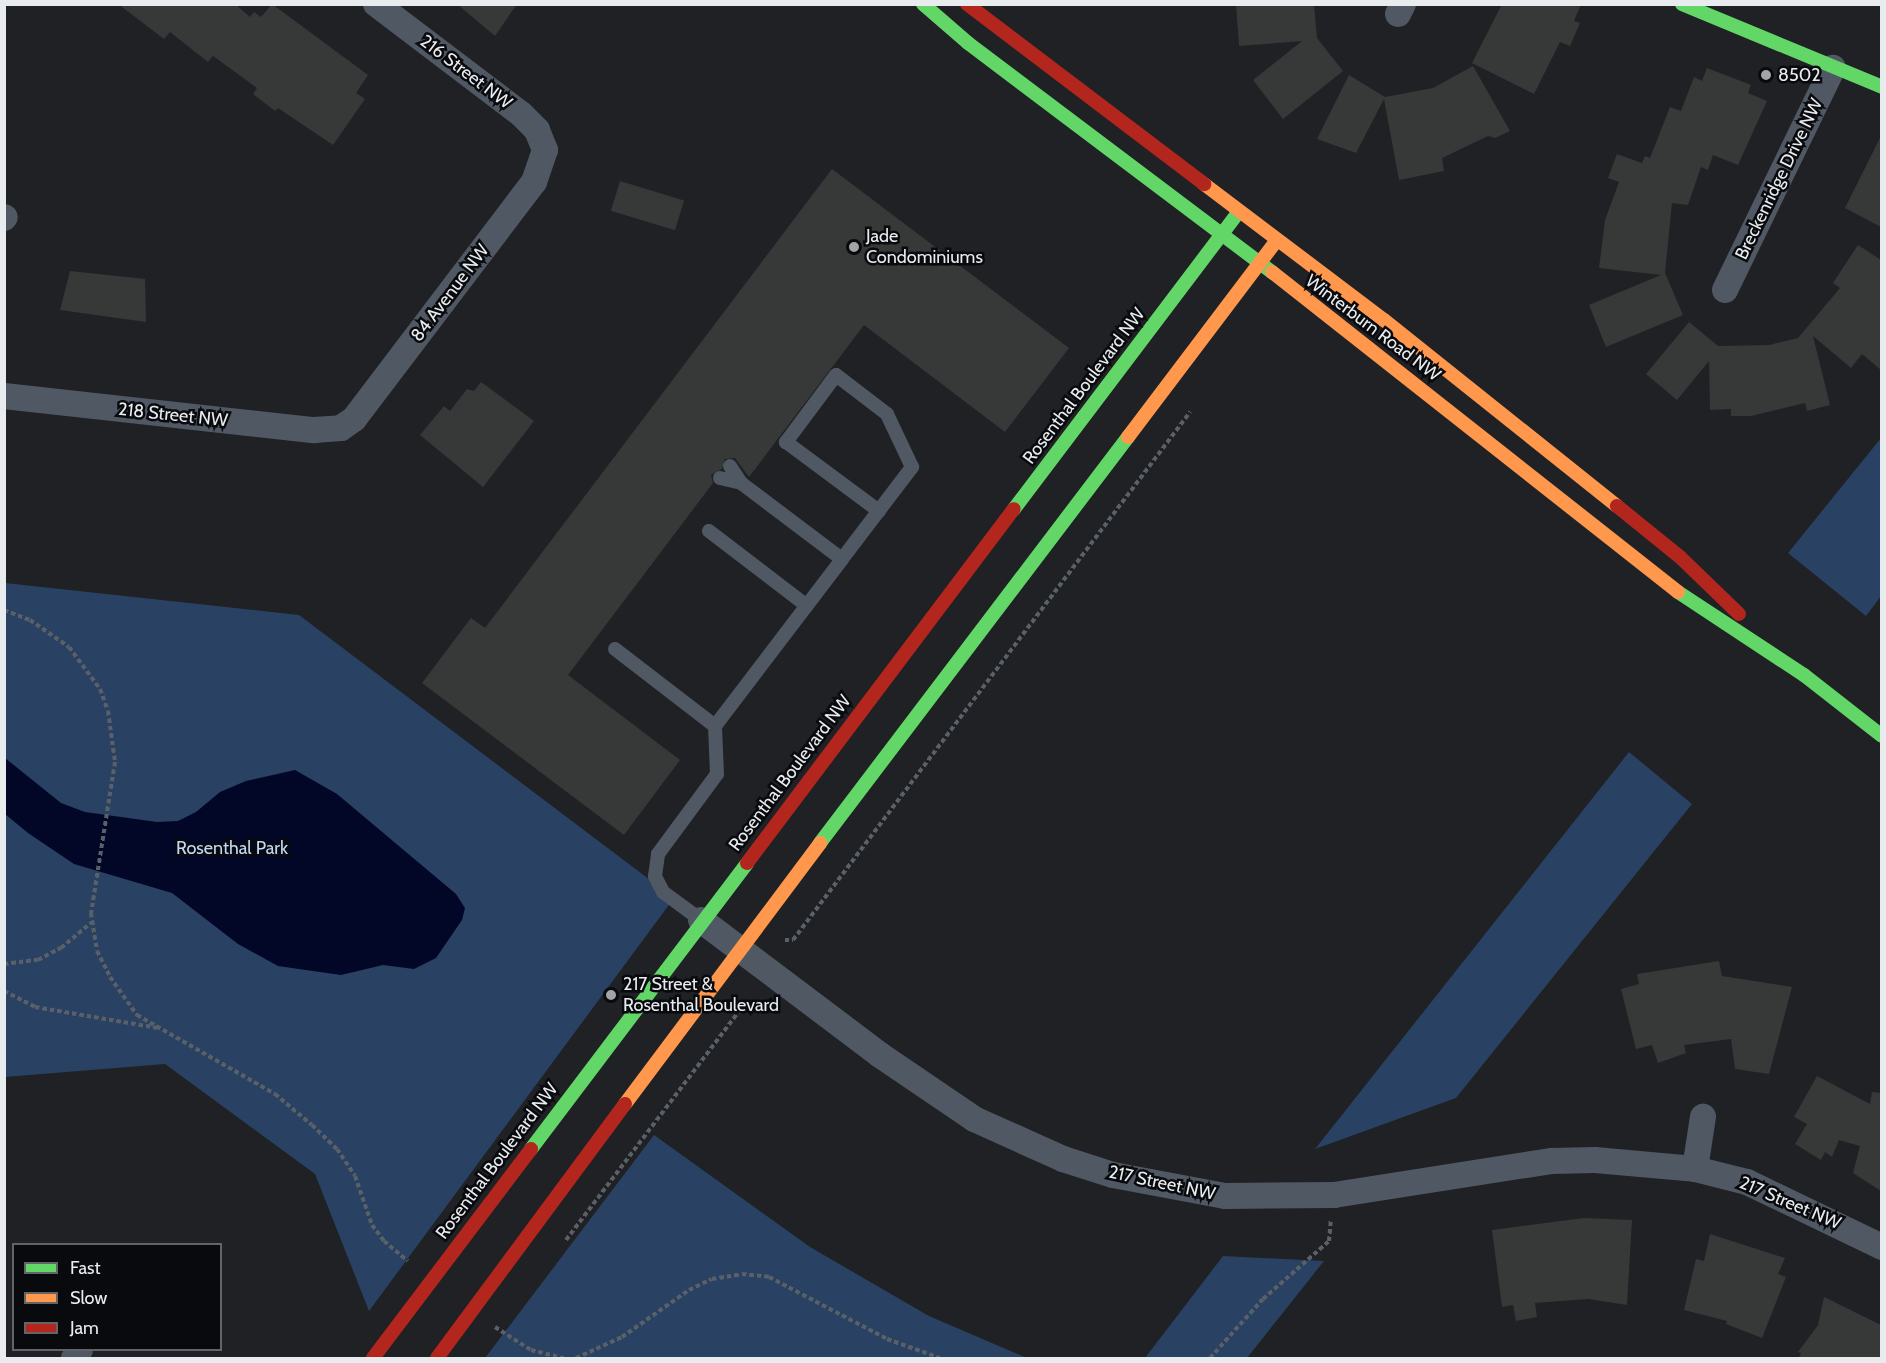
<!DOCTYPE html>
<style>
body{margin:0}
#map{position:relative;width:1886px;height:1363px;overflow:hidden;background:#1f2124;font-family:Cabin,sans-serif}
div>[style]{position:absolute}
.green>*{inset:0;background:#294162}
.water>*{inset:0;background:#030727}
.building>*{inset:0;background:#373838;transform-origin:0 0}
.path>*{height:4px;margin-top:-2px;transform-origin:0;background:repeating-linear-gradient(90deg,#5a6068 0 4.5px,transparent 0 7.5px)}
.lane>*{height:14px;margin:-7px;padding:0 7px;transform-origin:7px;border-radius:7px;background:#505863}
.street>*{height:26px;margin:-13px;padding:0 13px;transform-origin:13px;border-radius:13px;background:#505863}
.fast>*{height:14px;margin:-7px;padding:0 7px;transform-origin:7px;border-radius:7px;background:#63d668}
.slow>*{height:14px;margin:-7px;padding:0 7px;transform-origin:7px;border-radius:7px;background:#ff974d}
.jam>*{height:14px;margin:-7px;padding:0 7px;transform-origin:7px;border-radius:7px;background:#b3261e}
.dots>*{width:16px;height:16px;translate:-50% -50%;box-sizing:border-box;border:3px solid #090a0d;border-radius:50%}
span{translate:-50% -50%;white-space:nowrap;text-align:center;line-height:1.15;-webkit-text-stroke:5px #090a0d;paint-order:stroke}
.street-label{font-size:18px;color:#e9ecef}
.poi-label{font-size:18px;color:#e9ecef}
.left{translate:0 -50%;text-align:left}
.park-label{font-size:18px;color:#c1d8f8}
.frame{position:absolute;inset:0;border:6px solid #e9ecef;pointer-events:none}
.legend{position:absolute;left:12px;top:1243px;width:210px;height:108px;box-sizing:border-box;background:#090a0d;border:2px solid #636467;margin:0;padding:8px 10px;list-style:none;font-size:18px;color:#e9ecef}
.legend li{display:flex;align-items:center;gap:12px;height:30px}
.legend b{width:30px;border:2px solid #636467}
</style>
<div id="map">
<div class="green">
<div style="clip-path:polygon(1881px 438px,1881px 596px,1866px 616px,1788px 553px)"></div>
<div style="clip-path:polygon(5px 583px,299px 615px,674px 898px,369px 1311px,315px 1174px,165px 1064px,5px 1077px)"></div>
<div style="clip-path:polygon(1629px 752px,1692px 804px,1456px 1098px,1315px 1149px)"></div>
<div style="clip-path:polygon(654px 1135px,810px 1247px,929px 1316px,1027px 1358px,485px 1358px)"></div>
<div style="clip-path:polygon(1223px 1256px,1324px 1261px,1247px 1358px,1145px 1358px)"></div>
</div>
<div class="water">
<div style="clip-path:polygon(5px 758px,61px 803px,85px 812px,157px 822px,178px 821px,196px 812px,220px 792px,246px 781px,295px 770px,337px 794px,456px 894px,465px 908px,462px 920px,436px 958px,414px 969px,383px 965px,341px 975px,278px 966px,238px 944px,172px 893px,74px 864px,28px 833px,5px 814px)"></div>
</div>
<div class="building">
<div style="clip-path:polygon(118px 4px,235px 4px,250px 17px,254px 12px,261px 17px,272px 4px,368px 75px,356px 93px,365px 99px,333px 145px,278px 108px,275px 111px,253px 94px,257px 88px,213px 56px,208px 62px,170px 32px,164px 39px)"></div>
<div style="clip-path:polygon(457px 4px,517px 4px,495px 36px)"></div>
<div style="clip-path:polygon(1236px 4px,1314px 4px,1317px 38px,1343px 71px,1283px 119px,1253px 80px,1302px 41px,1239px 46px)"></div>
<div style="clip-path:polygon(1502px 4px,1581px 4px,1574px 21px,1580px 23px,1570px 46px,1560px 42px,1534px 94px,1472px 63px)"></div>
<div style="clip-path:polygon(1473px 66px,1510px 131px,1495px 138px,1488px 136px,1442px 158px,1444px 171px,1399px 180px,1384px 99px,1356px 153px,1317px 139px,1349px 75px,1385px 97px,1433px 88px)"></div>
<div style="clip-path:polygon(1707px 68px,1751px 85px,1748px 93px,1767px 101px,1738px 165px,1713px 155px,1708px 170px,1701px 167px,1688px 205px,1672px 203px,1665px 273px,1683px 315px,1606px 347px,1589px 305px,1661px 275px,1599px 268px,1605px 220px,1619px 182px,1608px 178px,1617px 154px,1642px 163px,1645px 156px,1650px 158px,1670px 107px,1681px 111px,1694px 77px,1702px 81px)"></div>
<div style="clip-path:polygon(1881px 136px,1881px 227px,1845px 208px)"></div>
<div style="clip-path:polygon(832px 169px,1069px 348px,1005px 432px,864px 325px,749px 477px,735px 458px,725px 459px,722px 469px,711px 475px,713px 483px,568px 675px,680px 760px,624px 835px,422px 683px,471px 618px,485px 628px)"></div>
<div style="left:620px;top:181px;width:67px;height:31px;rotate:17deg"></div>
<div style="clip-path:polygon(1858px 245px,1881px 260px,1881px 370px,1862px 354px,1851px 368px,1813px 336px,1830px 405px,1807px 411px,1805px 403px,1751px 416px,1731px 416px,1731px 409px,1710px 410px,1709px 361px,1677px 400px,1646px 374px,1689px 322px,1718px 346px,1769px 345px,1798px 338px,1840px 288px,1833px 283px)"></div>
<div style="clip-path:polygon(70px 271px,145px 279px,146px 322px,60px 310px)"></div>
<div style="clip-path:polygon(481px 382px,534px 421px,483px 487px,420px 435px,444px 406px,450px 411px,467px 389px,474px 391px)"></div>
<div style="clip-path:polygon(1719px 961px,1722px 976px,1792px 987px,1769px 1074px,1735px 1069px,1731px 1039px,1684px 1045px,1686px 1053px,1658px 1063px,1652px 1045px,1636px 1049px,1621px 989px,1639px 984px,1637px 974px)"></div>
<div style="clip-path:polygon(1817px 1076px,1870px 1104px,1872px 1092px,1881px 1093px,1881px 1191px,1853px 1173px,1860px 1146px,1839px 1140px,1832px 1157px,1825px 1152px,1821px 1160px,1795px 1144px,1807px 1124px,1794px 1117px)"></div>
<div style="clip-path:polygon(1584px 1218px,1632px 1220px,1627px 1305px,1588px 1299px,1535px 1303px,1537px 1317px,1516px 1321px,1513px 1305px,1502px 1307px,1492px 1230px)"></div>
<div style="clip-path:polygon(1710px 1234px,1785px 1258px,1778px 1274px,1786px 1277px,1762px 1338px,1726px 1324px,1727px 1321px,1684px 1310px,1696px 1259px,1704px 1261px)"></div>
<div style="clip-path:polygon(1824px 1297px,1881px 1325px,1881px 1359px,1798px 1359px,1801px 1353px,1798px 1352px,1818px 1325px)"></div>
</div>
<div class="path">
<div style="left:4px;top:610px;width:28px;rotate:21deg"></div>
<div style="left:30px;top:620px;width:47px;rotate:34.7deg"></div>
<div style="left:69px;top:647px;width:52px;rotate:53.6deg"></div>
<div style="left:100px;top:689px;width:23px;rotate:70deg"></div>
<div style="left:108px;top:711px;width:51px;rotate:82.2deg"></div>
<div style="left:115px;top:762px;width:153px;rotate:99deg"></div>
<div style="left:91px;top:913px;width:38px;rotate:81deg"></div>
<div style="left:97px;top:951px;width:29px;rotate:63deg"></div>
<div style="left:110px;top:977px;width:47px;rotate:54.6deg"></div>
<div style="left:137px;top:1015px;width:159px;rotate:29.8deg"></div>
<div style="left:275px;top:1094px;width:48px;rotate:40deg"></div>
<div style="left:312px;top:1125px;width:35px;rotate:44deg"></div>
<div style="left:337px;top:1149px;width:32px;rotate:56deg"></div>
<div style="left:355px;top:1176px;width:52px;rotate:70.9deg"></div>
<div style="left:372px;top:1225px;width:20px;rotate:53deg"></div>
<div style="left:384px;top:1241px;width:31px;rotate:40deg"></div>
<div style="left:785px;top:940px;width:8px"></div>
<div style="left:793px;top:940px;width:661px;rotate:-53.06deg"></div>
<div style="left:4px;top:964px;width:34px;rotate:-7deg"></div>
<div style="left:38px;top:960px;width:26px;rotate:-28deg"></div>
<div style="left:61px;top:948px;width:40px;rotate:-40deg"></div>
<div style="left:4px;top:991px;width:35px;rotate:27deg"></div>
<div style="left:35px;top:1007px;width:125px;rotate:9.7deg"></div>
<div style="left:566px;top:1240px;width:293px;rotate:-52.9deg"></div>
<div style="left:743px;top:1006px;width:7px;rotate:-106deg"></div>
<div style="left:495px;top:1327px;width:43px;rotate:32.6deg"></div>
<div style="left:531px;top:1350px;width:34px;rotate:14deg"></div>
<div style="left:576px;top:1358px;width:51px;rotate:-24.5deg"></div>
<div style="left:622px;top:1337px;width:82px;rotate:-35deg"></div>
<div style="left:689px;top:1290px;width:25px;rotate:-26deg"></div>
<div style="left:712px;top:1279px;width:30px;rotate:-9deg"></div>
<div style="left:742px;top:1274px;width:27px;rotate:6deg"></div>
<div style="left:769px;top:1277px;width:133px;rotate:27.7deg"></div>
<div style="left:887px;top:1339px;width:56px;rotate:19.7deg"></div>
<div style="left:1210px;top:1358px;width:79px;rotate:-48.1deg"></div>
<div style="left:1263px;top:1299px;width:88px;rotate:-41.3deg"></div>
<div style="left:1329px;top:1241px;width:21px;rotate:-85deg"></div>
</div>
<div class="lane">
<div style="left:730px;top:466px;width:20px;rotate:57deg"></div>
<div style="left:720px;top:478px;width:22px;rotate:13deg"></div>
<div style="left:741px;top:483px;width:126px;rotate:37deg"></div>
<div style="left:709px;top:531px;width:123px;rotate:37.4deg"></div>
<div style="left:615px;top:649px;width:126px;rotate:37.6deg"></div>
<div style="left:701px;top:920px;width:47px;rotate:-143.6deg"></div>
<div style="left:663px;top:892px;width:18px;rotate:-117deg"></div>
<div style="left:655px;top:876px;width:22px;rotate:-82deg"></div>
<div style="left:658px;top:854px;width:99px;rotate:-53.6deg"></div>
<div style="left:717px;top:774px;width:48px;rotate:-92.4deg"></div>
<div style="left:715px;top:726px;width:210px;rotate:-52.7deg"></div>
<div style="left:842px;top:559px;width:116px;rotate:-52.7deg"></div>
<div style="left:912px;top:467px;width:59px;rotate:-115.3deg"></div>
<div style="left:887px;top:414px;width:64px;rotate:-142.6deg"></div>
<div style="left:836px;top:375px;width:84px;rotate:126.7deg"></div>
<div style="left:786px;top:442px;width:116px;rotate:36.6deg"></div>
</div>
<div class="street">
<div style="left:1398px;top:14px;width:11px;rotate:-63deg"></div>
<div style="left:4px;top:218px;width:1px;rotate:-45deg"></div>
<div style="left:1725px;top:290px;width:247px;rotate:-64.1deg"></div>
<div style="left:4px;top:396px;width:312px;rotate:6.3deg"></div>
<div style="left:314px;top:430px;width:27px;rotate:-4deg"></div>
<div style="left:341px;top:428px;width:16px;rotate:-35deg"></div>
<div style="left:354px;top:419px;width:298px;rotate:-52.8deg"></div>
<div style="left:534px;top:182px;width:34px;rotate:-71deg"></div>
<div style="left:545px;top:150px;width:22px;rotate:-112deg"></div>
<div style="left:537px;top:130px;width:23px;rotate:-135deg"></div>
<div style="left:521px;top:114px;width:182px;rotate:-142.8deg"></div>
<div style="left:701px;top:920px;width:224px;rotate:37deg"></div>
<div style="left:880px;top:1055px;width:114px;rotate:34.2deg"></div>
<div style="left:974px;top:1119px;width:98px;rotate:24.2deg"></div>
<div style="left:1063px;top:1159px;width:52px;rotate:17.7deg"></div>
<div style="left:1113px;top:1175px;width:114px;rotate:10.6deg"></div>
<div style="left:1225px;top:1196px;width:109px;rotate:-0.5deg"></div>
<div style="left:1334px;top:1195px;width:221px;rotate:-8.9deg"></div>
<div style="left:1552px;top:1161px;width:43px;rotate:-1.3deg"></div>
<div style="left:1595px;top:1160px;width:100px;rotate:5.1deg"></div>
<div style="left:1695px;top:1169px;width:54px;rotate:14deg"></div>
<div style="left:1747px;top:1182px;width:150px;rotate:25.7deg"></div>
<div style="left:1695px;top:1169px;width:53px;rotate:-81.3deg"></div>
<div style="left:74px;top:1358px;width:10px;rotate:-53deg"></div>
</div>
<div class="fast">
<div style="left:923px;top:4px;width:60px;rotate:40.9deg"></div>
<div style="left:968px;top:43px;width:381px;rotate:37deg"></div>
<div style="left:1682px;top:4px;width:217px;rotate:22.5deg"></div>
<div style="left:1014px;top:509px;width:373px;rotate:-52.9deg"></div>
<div style="left:1678px;top:592px;width:151px;rotate:33.4deg"></div>
<div style="left:1804px;top:675px;width:99px;rotate:38deg"></div>
<div style="left:820px;top:843px;width:510px;rotate:-52.82deg"></div>
<div style="left:531px;top:1149px;width:358px;rotate:-52.9deg"></div>
</div>
<div class="slow">
<div style="left:1204px;top:184px;width:226px;rotate:37.1deg"></div>
<div style="left:1384px;top:320px;width:298px;rotate:38.6deg"></div>
<div style="left:1272px;top:272px;width:517px;rotate:38.24deg"></div>
<div style="left:1128px;top:437px;width:247px;rotate:-52.9deg"></div>
<div style="left:625px;top:1104px;width:326px;rotate:-53.2deg"></div>
</div>
<div class="jam">
<div style="left:967px;top:4px;width:298px;rotate:37.2deg"></div>
<div style="left:1617px;top:506px;width:81px;rotate:39deg"></div>
<div style="left:1680px;top:557px;width:82px;rotate:44deg"></div>
<div style="left:747px;top:863px;width:443px;rotate:-53deg"></div>
<div style="left:373px;top:1358px;width:262px;rotate:-52.9deg"></div>
<div style="left:437px;top:1358px;width:316px;rotate:-53.5deg"></div>
</div>
<div class="dots">
<div style="left:1766px;top:75px;background:#a2a5a8"></div>
<div style="left:854px;top:247px;background:#a2a5a8"></div>
<div style="left:611px;top:995px;background:#a2a5a8"></div>
</div>
<div class="street-label">
<span style="left:466px;top:72px;rotate:37deg">216 Street NW</span>
<span style="left:1779px;top:179px;rotate:-64deg">Breckenridge Drive NW</span>
<span style="left:450px;top:293px;rotate:-53deg">84 Avenue NW</span>
<span style="left:1373px;top:328px;rotate:37deg">Winterburn Road NW</span>
<span style="left:1084px;top:386px;rotate:-53deg">Rosenthal Boulevard NW</span>
<span style="left:173px;top:415px;rotate:6deg">218 Street NW</span>
<span style="left:790px;top:773px;rotate:-53deg">Rosenthal Boulevard NW</span>
<span style="left:497px;top:1161px;rotate:-53deg">Rosenthal Boulevard NW</span>
<span style="left:1162px;top:1183px;rotate:12deg">217 Street NW</span>
<span style="left:1790px;top:1203px;rotate:23deg">217 Street NW</span>
</div>
<div class="poi-label">
<span class="left" style="left:1778px;top:75px">8502</span>
<span class="left" style="left:866px;top:247px">Jade<br>Condominiums</span>
<span class="left" style="left:623px;top:995px">217 Street &amp;<br>Rosenthal Boulevard</span>
</div>
<div class="park-label">
<span style="left:232px;top:848px">Rosenthal Park</span>
</div>
<div class="frame"></div>
<ul class="legend">
<li><b style="height:8px;background:#63d668"></b>Fast</li>
<li><b style="height:8px;background:#ff974d"></b>Slow</li>
<li><b style="height:8px;background:#b3261e"></b>Jam</li>
</ul>
</div>
